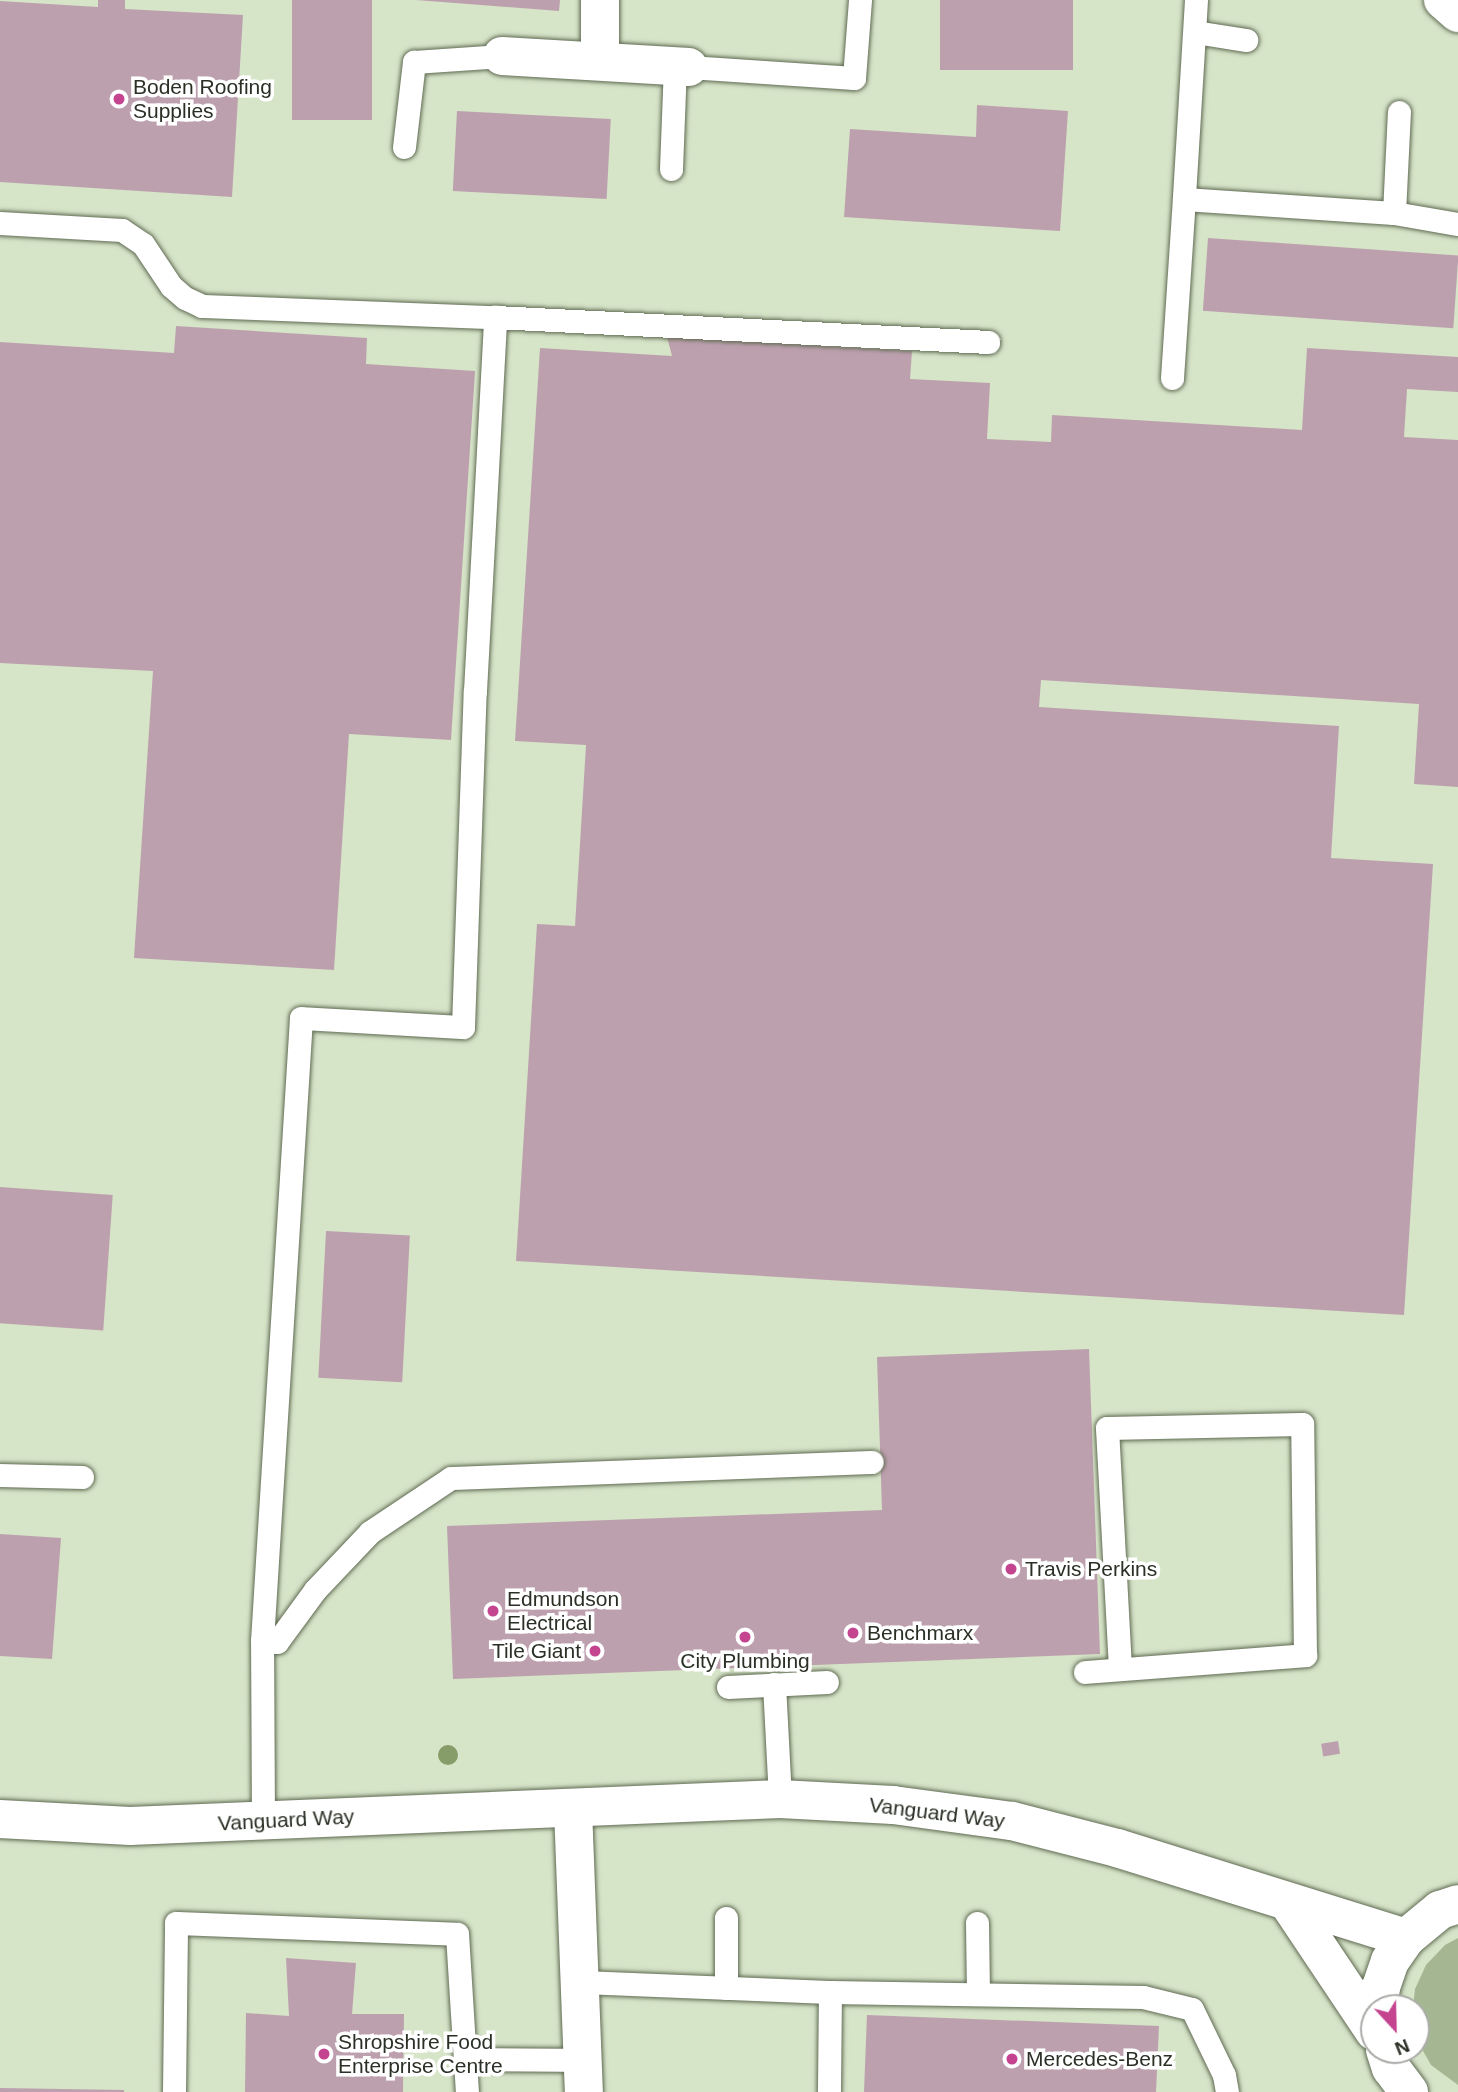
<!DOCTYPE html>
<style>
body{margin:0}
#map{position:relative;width:1458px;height:2092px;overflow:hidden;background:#d6e4c8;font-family:Helvetica,sans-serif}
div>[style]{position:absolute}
.green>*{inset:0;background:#a5b692}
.building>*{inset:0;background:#bda0ae;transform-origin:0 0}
.roads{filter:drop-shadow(0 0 2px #606b53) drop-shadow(0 0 2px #606b53)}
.service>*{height:23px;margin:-11.5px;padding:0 11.5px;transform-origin:11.5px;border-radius:11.5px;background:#fff}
.minor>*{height:38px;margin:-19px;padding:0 19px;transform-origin:19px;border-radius:19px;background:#fff}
.tertiary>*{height:38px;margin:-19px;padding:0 19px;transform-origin:19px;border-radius:19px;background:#fff}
.trees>*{width:20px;height:20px;margin:-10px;border-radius:50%;background:#869c69}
.dots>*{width:19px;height:19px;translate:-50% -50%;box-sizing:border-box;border:4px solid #fff;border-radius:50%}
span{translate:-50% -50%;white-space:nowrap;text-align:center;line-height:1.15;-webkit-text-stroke:7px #fff;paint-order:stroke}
.poi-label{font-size:21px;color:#2a3025}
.left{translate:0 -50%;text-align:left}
.right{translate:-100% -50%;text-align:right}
.street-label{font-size:21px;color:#2a3025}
.north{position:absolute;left:1360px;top:1994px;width:70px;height:70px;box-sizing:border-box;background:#fff;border:2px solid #aaaca8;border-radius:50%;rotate:158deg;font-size:19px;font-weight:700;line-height:28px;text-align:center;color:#2a3025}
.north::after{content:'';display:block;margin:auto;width:24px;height:32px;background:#c44490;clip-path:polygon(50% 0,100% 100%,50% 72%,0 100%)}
</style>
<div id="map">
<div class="green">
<div style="clip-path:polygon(1458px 1938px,1458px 2085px,1431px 2065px,1418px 2042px,1416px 2008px,1413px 2008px,1415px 1989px,1426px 1965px,1445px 1945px)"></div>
</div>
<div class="building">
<div style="clip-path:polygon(98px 0,125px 0,125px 9px,243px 15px,232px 197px,0 182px,0 1px,98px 7px)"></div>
<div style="left:292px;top:0;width:80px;height:120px"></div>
<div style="clip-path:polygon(416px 0,560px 0,559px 11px)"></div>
<div style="left:940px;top:0;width:133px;height:70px"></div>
<div style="clip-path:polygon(977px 105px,1068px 111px,1060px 231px,844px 217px,850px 129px,976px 137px)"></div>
<div style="left:457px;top:111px;width:154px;height:80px;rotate:3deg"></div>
<div style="left:1208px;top:238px;width:251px;height:73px;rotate:4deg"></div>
<div style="clip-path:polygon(176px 326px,367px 338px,366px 364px,475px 371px,451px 740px,349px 734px,334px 970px,134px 958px,153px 671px,0 663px,0 342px,174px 353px)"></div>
<div style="clip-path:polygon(667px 337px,912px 351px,910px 379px,990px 383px,987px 439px,1051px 442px,1052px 415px,1302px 430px,1307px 348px,1458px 357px,1458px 392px,1407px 389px,1404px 437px,1458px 440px,1458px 787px,1414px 784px,1419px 704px,1041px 680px,1039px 707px,1339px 726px,1331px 858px,1433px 864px,1404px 1315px,516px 1261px,537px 924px,575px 926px,586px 745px,515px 741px,540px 348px,672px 356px)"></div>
<div style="left:0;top:1187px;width:113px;height:136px;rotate:4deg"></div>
<div style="left:326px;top:1231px;width:84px;height:147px;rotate:3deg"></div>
<div style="clip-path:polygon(1089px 1349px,1100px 1654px,453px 1679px,447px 1526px,882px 1510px,877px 1357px)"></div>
<div style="clip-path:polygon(0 1534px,61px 1538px,52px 1659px,0 1656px)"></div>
<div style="left:1338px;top:1741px;width:13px;height:17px;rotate:81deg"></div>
<div style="clip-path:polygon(286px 1958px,356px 1963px,352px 2014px,404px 2014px,403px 2092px,245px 2092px,246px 2013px,289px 2016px)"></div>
<div style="clip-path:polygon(867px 2015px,1159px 2026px,1156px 2092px,864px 2092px)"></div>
<div style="clip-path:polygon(0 2088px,124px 2090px,124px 2092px,0 2092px)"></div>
</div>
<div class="roads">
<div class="service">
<div style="left:1196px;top:0;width:199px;rotate:93.5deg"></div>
<div style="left:1184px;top:199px;width:210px;rotate:3.8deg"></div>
<div style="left:1394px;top:213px;width:65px;rotate:9.8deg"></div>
<div style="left:1195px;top:32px;width:52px;rotate:8.9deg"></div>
<div style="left:689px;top:67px;width:165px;rotate:3.8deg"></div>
<div style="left:854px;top:78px;width:78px;rotate:-85.6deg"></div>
<div style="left:404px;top:147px;width:86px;rotate:-83.3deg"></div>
<div style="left:414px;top:62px;width:88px;rotate:-3.9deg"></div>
<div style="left:671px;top:169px;width:103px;rotate:-87.8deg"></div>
<div style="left:1394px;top:213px;width:101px;rotate:-87.2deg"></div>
<div style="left:0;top:223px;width:122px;rotate:3.3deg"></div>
<div style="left:122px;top:230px;width:25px;rotate:34deg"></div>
<div style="left:143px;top:244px;width:50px;rotate:56.3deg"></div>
<div style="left:171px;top:286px;width:18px;rotate:41deg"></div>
<div style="left:185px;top:298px;width:19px;rotate:25deg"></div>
<div style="left:202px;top:306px;width:293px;rotate:2.2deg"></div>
<div style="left:495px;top:317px;width:494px;rotate:2.9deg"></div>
<div style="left:1172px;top:378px;width:179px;rotate:-86.2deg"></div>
<div style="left:0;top:1475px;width:82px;rotate:1.4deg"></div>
<div style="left:262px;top:1641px;width:15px;rotate:4deg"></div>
<div style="left:277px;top:1642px;width:64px;rotate:-53.8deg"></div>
<div style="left:315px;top:1590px;width:80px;rotate:-46.5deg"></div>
<div style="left:370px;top:1532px;width:97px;rotate:-33.7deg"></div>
<div style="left:451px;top:1478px;width:421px;rotate:-2.2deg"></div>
<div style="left:1085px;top:1672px;width:221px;rotate:-4.4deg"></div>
<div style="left:1305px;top:1655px;width:231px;rotate:-90.7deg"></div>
<div style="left:1302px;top:1424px;width:195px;rotate:178.8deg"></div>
<div style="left:1107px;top:1428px;width:241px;rotate:86.9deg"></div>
<div style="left:774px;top:1684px;width:115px;rotate:87deg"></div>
<div style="left:728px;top:1687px;width:99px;rotate:-2.9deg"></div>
<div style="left:263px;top:1822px;width:181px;rotate:-90.3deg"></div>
<div style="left:262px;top:1641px;width:624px;rotate:-86.42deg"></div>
<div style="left:301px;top:1018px;width:162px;rotate:3.2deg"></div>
<div style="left:463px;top:1027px;width:336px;rotate:-88deg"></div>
<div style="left:475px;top:691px;width:375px;rotate:-86.9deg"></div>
<div style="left:726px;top:1918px;width:70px;rotate:90deg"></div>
<div style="left:977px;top:1923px;width:71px;rotate:89.2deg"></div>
<div style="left:581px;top:1982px;width:249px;rotate:2.3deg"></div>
<div style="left:830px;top:1992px;width:100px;rotate:90.6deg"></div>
<div style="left:830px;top:1992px;width:313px;rotate:0.9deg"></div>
<div style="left:1143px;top:1997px;width:50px;rotate:13.8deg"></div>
<div style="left:1192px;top:2009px;width:73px;rotate:64.1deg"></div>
<div style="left:1224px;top:2075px;width:17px;rotate:80deg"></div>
<div style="left:467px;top:2059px;width:117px;rotate:0.5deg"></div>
<div style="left:174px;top:2092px;width:169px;rotate:-89.3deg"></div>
<div style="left:176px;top:1923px;width:281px;rotate:2.2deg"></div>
<div style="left:457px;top:1934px;width:158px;rotate:86.4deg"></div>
</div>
<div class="minor">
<div style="left:502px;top:56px;width:187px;rotate:3.4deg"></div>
<div style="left:600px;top:61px;width:61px;rotate:-90deg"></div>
<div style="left:573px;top:1809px;width:283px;rotate:87.8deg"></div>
</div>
<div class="tertiary">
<div style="left:1443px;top:0;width:20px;rotate:41deg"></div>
<div style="left:0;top:1819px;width:130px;rotate:3.1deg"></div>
<div style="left:130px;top:1826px;width:651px;rotate:-2.38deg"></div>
<div style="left:780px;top:1799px;width:113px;rotate:3deg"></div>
<div style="left:893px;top:1805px;width:120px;rotate:7.7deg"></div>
<div style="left:1012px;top:1821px;width:108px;rotate:14.4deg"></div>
<div style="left:1117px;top:1848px;width:303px;rotate:17.3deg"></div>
<div style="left:1289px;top:1904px;width:153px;rotate:56.2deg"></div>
<div style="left:1379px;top:2008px;width:21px;rotate:-85deg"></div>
<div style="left:1381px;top:1987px;width:28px;rotate:-71deg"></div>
<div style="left:1390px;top:1961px;width:28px;rotate:-55deg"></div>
<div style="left:1406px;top:1938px;width:44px;rotate:-39.5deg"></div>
<div style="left:1440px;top:1910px;width:19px;rotate:-18deg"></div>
<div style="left:1385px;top:2050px;width:19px;rotate:72deg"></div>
<div style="left:1391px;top:2068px;width:30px;rotate:53deg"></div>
</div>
</div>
<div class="trees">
<div style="left:448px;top:1755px"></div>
</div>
<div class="dots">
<div style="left:119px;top:99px;background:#c44490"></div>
<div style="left:1011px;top:1569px;background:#c44490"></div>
<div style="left:493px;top:1611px;background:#c44490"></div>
<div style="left:853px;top:1633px;background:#c44490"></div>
<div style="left:745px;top:1637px;background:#c44490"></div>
<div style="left:595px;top:1651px;background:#c44490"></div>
<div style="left:324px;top:2054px;background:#c44490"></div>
<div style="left:1012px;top:2059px;background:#c44490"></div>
</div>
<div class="poi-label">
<span class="left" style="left:133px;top:99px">Boden Roofing<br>Supplies</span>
<span class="left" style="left:1025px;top:1569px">Travis Perkins</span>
<span class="left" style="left:507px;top:1611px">Edmundson<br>Electrical</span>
<span class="left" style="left:867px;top:1633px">Benchmarx</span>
<span class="right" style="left:581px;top:1651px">Tile Giant</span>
<span style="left:745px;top:1661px">City Plumbing</span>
<span class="left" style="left:338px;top:2054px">Shropshire Food<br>Enterprise Centre</span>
<span class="left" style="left:1026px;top:2059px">Mercedes-Benz</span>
</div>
<div class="street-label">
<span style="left:937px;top:1813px;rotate:7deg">Vanguard Way</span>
<span style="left:286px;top:1820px;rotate:-3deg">Vanguard Way</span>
</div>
<div class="north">N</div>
</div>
